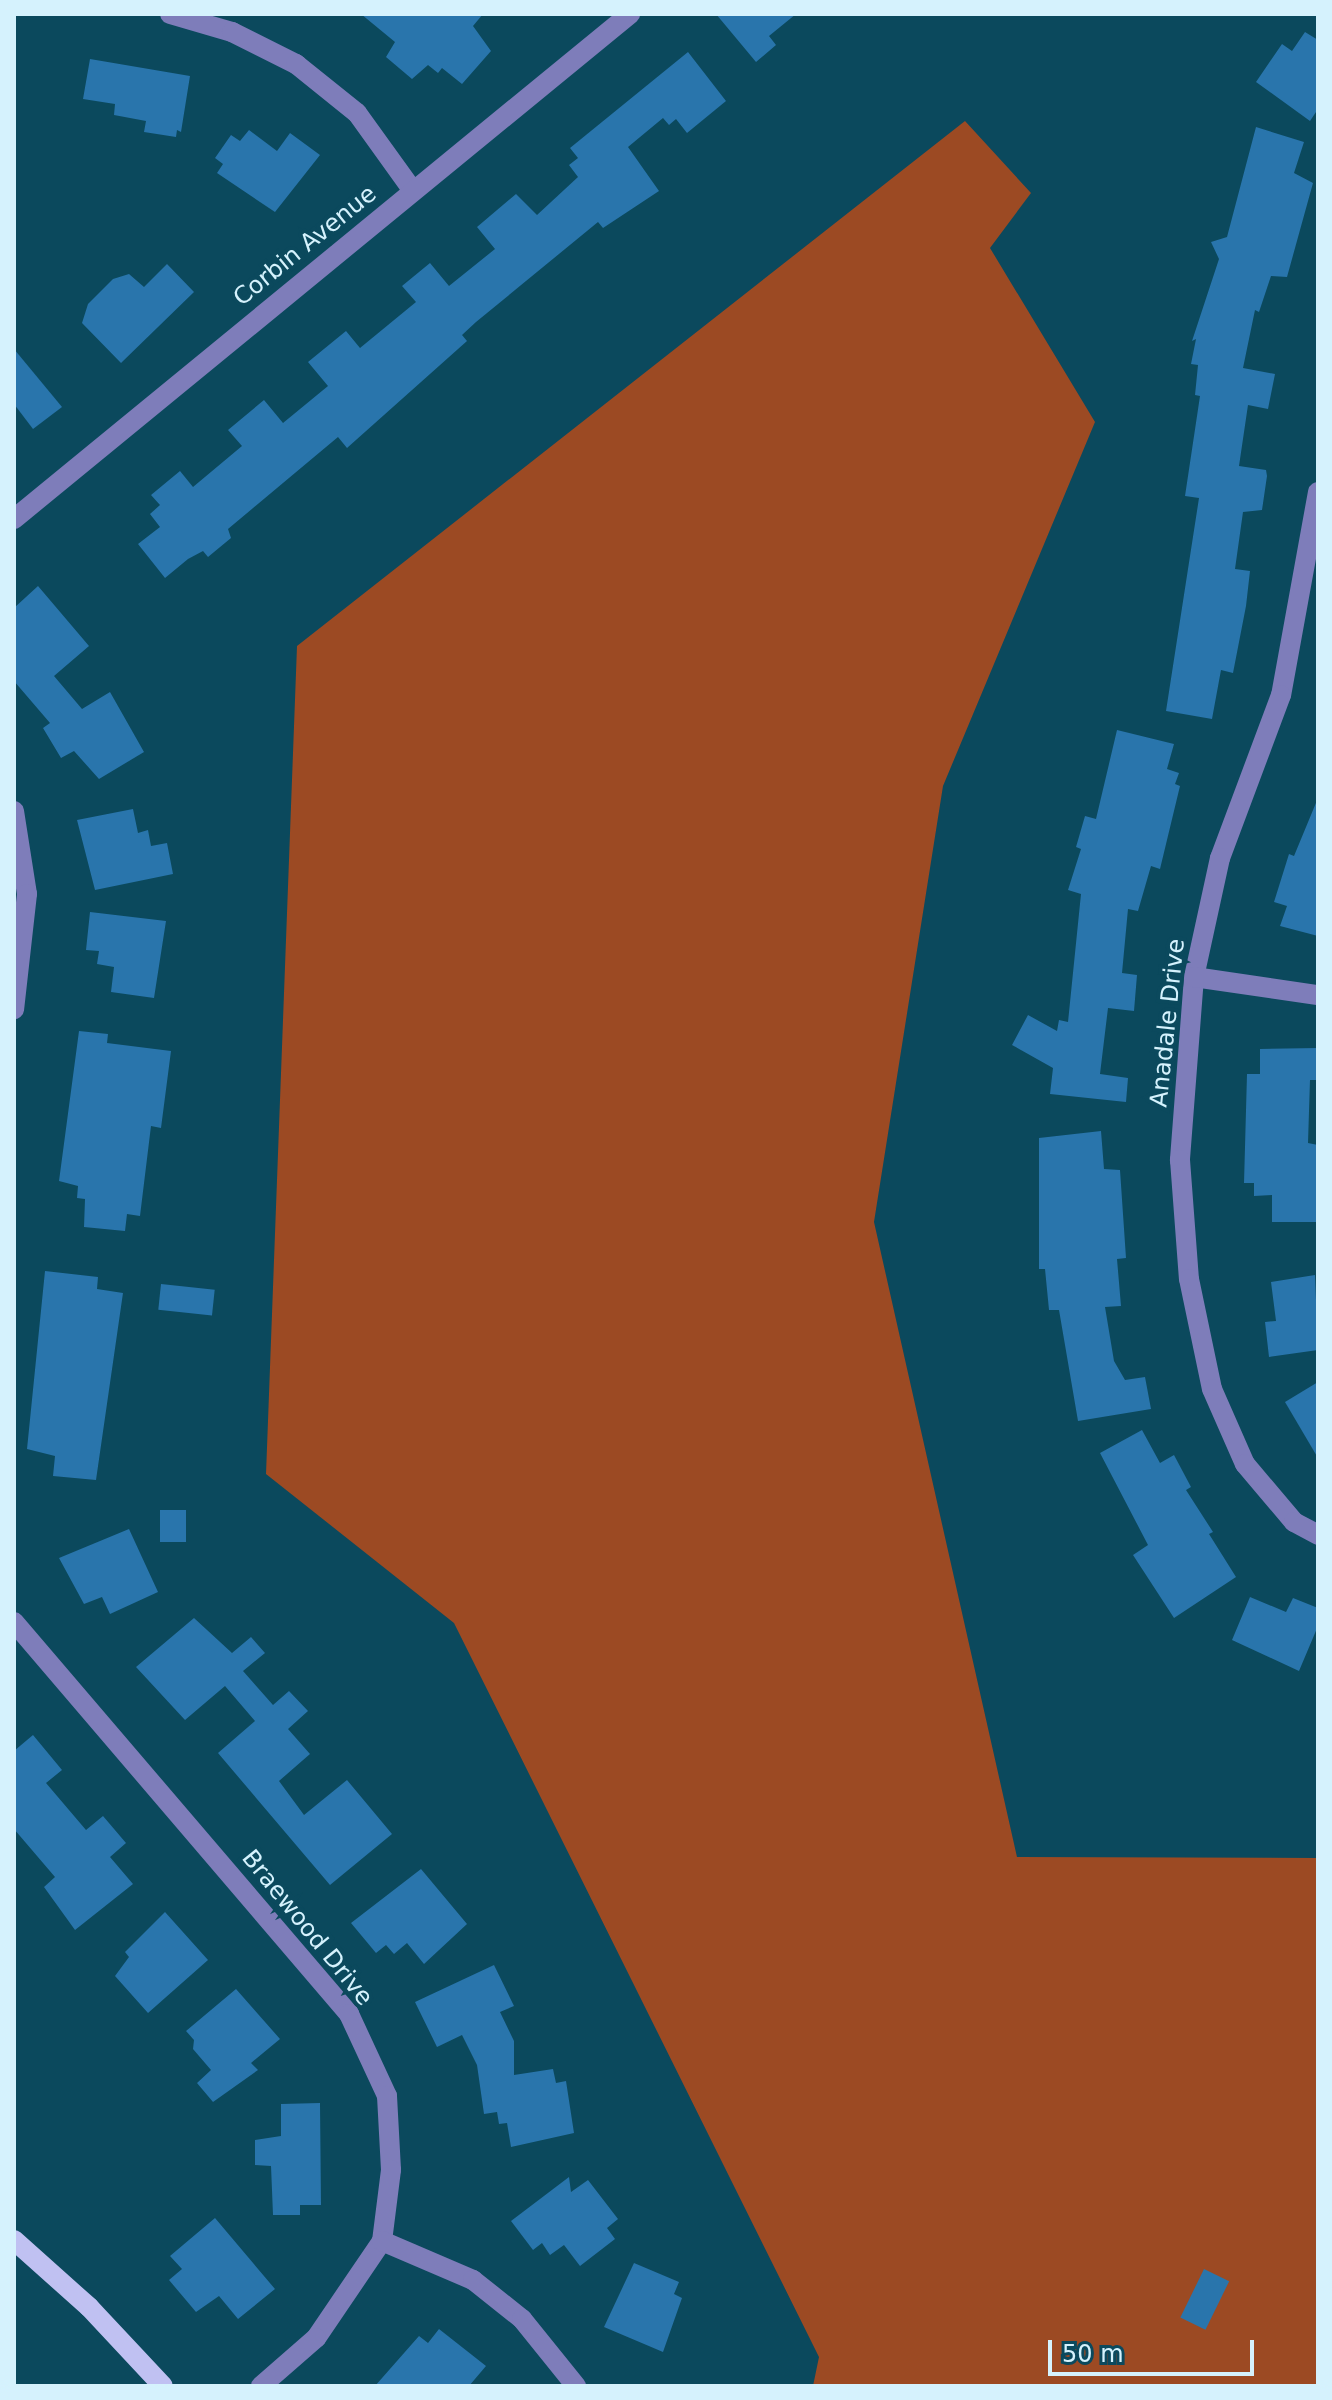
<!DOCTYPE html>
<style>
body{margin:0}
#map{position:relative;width:1332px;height:2400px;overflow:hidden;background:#0b495d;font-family:"DejaVu Sans",sans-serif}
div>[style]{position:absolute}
.green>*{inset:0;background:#9c4a23}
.building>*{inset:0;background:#2975ac;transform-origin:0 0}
.minor>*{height:20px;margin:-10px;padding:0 10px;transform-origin:10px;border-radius:10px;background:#7e7dba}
.major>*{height:20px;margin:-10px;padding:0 10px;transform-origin:10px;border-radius:10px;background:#c0c1f2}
span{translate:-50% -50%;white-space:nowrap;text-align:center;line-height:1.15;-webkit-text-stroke:8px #0b495d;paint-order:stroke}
.street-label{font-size:24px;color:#d5f2fd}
.frame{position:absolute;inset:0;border:16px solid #d5f2fd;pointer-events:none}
.scale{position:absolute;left:1048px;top:2340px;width:206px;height:36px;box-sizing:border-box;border:4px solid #d5f2fd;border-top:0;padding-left:10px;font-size:24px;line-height:28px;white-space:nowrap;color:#d5f2fd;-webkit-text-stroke:6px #0b495d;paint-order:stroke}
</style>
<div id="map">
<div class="green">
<div style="clip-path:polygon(965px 121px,1031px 193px,990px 248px,1095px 422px,943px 786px,874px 1222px,1017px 1857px,1318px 1858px,1318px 2386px,813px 2386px,819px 2357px,454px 1623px,266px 1474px,297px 646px)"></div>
</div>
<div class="building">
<div style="clip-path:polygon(361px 14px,483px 14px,473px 26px,491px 51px,462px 84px,442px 68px,438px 73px,428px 65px,412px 79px,386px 57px,395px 42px)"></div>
<div style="clip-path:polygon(716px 14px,796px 14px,769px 36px,776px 45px,756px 62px)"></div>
<div style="clip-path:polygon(1305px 32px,1318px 40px,1318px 109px,1310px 121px,1256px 82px,1282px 44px,1292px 51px)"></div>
<div style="clip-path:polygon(688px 52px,726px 101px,687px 133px,676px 119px,669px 125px,663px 118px,628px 147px,659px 191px,603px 228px,598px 222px,476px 322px,462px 335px,467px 341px,347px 448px,338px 437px,228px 529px,231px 538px,208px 557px,203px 551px,188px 559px,165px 578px,138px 544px,160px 527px,150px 514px,160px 505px,151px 495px,180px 471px,193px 487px,242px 446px,228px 430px,264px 400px,283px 423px,328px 386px,308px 362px,346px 331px,360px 348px,416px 302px,402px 286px,430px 263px,449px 286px,495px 249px,477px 227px,516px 194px,537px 215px,578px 177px,569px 165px,578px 158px,570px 148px)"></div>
<div style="clip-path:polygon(90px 59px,190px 76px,181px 132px,177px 130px,176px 137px,144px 132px,146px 121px,114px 115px,115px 104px,83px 99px)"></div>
<div style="clip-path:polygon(1256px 127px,1304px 142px,1294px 173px,1313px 183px,1287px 277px,1271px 276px,1259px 312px,1255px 310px,1243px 368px,1275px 374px,1268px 409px,1248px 405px,1239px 466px,1266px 470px,1267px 476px,1262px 510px,1243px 512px,1235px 569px,1250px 571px,1246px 606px,1233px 673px,1221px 670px,1212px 719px,1166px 711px,1199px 498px,1185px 496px,1200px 396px,1195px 395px,1198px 365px,1191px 364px,1196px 339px,1192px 341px,1219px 259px,1211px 242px,1227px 237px)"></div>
<div style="clip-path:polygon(249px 130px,277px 151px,290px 133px,320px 155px,275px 212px,217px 173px,223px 164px,215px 158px,231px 135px,240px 141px)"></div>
<div style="clip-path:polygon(167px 264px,194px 292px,121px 363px,82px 323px,88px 304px,113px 279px,129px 274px,144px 287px)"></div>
<div style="clip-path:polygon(14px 349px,62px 407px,33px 429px,14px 404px)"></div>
<div style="clip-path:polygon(38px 586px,89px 646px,54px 676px,82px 709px,110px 692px,144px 752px,99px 779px,74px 751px,61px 758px,43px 728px,50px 723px,14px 681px,14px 608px)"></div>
<div style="clip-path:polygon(1117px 730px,1174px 744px,1167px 769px,1179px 773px,1175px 784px,1180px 786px,1160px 869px,1151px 866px,1138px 911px,1128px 909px,1122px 973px,1137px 975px,1134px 1011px,1108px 1008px,1100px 1074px,1128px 1078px,1126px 1102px,1050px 1094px,1053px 1068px,1012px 1045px,1028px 1015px,1057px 1031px,1059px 1020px,1068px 1022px,1081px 894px,1068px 890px,1081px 849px,1076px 847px,1085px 816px,1096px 819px)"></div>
<div style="clip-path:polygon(1318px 798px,1318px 936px,1280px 926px,1287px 906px,1274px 902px,1289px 854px,1294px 856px)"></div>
<div style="clip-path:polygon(133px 809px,138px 833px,148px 830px,151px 846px,167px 843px,173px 874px,95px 890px,77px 820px)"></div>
<div style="clip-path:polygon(90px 912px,166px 921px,154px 998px,111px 992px,114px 967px,97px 964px,99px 951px,86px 950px)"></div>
<div style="clip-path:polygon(79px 1031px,108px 1034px,107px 1043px,171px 1051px,161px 1128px,151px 1126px,140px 1216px,127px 1214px,125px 1231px,84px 1227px,85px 1199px,77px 1198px,78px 1186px,59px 1181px)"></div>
<div style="clip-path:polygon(1318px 1048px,1318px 1080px,1310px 1080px,1308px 1143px,1318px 1145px,1318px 1222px,1272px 1222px,1272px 1195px,1254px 1196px,1254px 1183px,1244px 1183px,1247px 1074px,1260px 1074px,1260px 1049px)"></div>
<div style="clip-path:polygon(1101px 1131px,1104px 1169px,1120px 1170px,1126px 1258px,1117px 1259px,1121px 1306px,1105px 1307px,1114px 1361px,1125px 1380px,1145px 1377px,1151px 1409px,1078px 1421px,1059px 1310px,1049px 1310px,1045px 1269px,1039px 1269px,1039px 1138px)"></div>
<div style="clip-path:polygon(45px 1271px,98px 1277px,97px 1289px,123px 1293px,96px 1480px,53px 1476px,55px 1456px,27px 1449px)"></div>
<div style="clip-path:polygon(1315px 1275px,1318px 1350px,1269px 1357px,1265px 1322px,1276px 1321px,1271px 1282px)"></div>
<div style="left:161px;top:1284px;width:54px;height:26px;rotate:6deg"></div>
<div style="clip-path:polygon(1318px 1382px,1318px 1458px,1285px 1402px)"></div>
<div style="clip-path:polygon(1142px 1430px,1160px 1463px,1174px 1455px,1191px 1487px,1186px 1490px,1213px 1532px,1209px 1534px,1236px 1577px,1174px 1618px,1133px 1555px,1148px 1545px,1100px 1453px)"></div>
<div style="left:160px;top:1510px;width:26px;height:32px"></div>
<div style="clip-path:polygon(129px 1529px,158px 1592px,110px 1614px,102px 1597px,84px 1604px,59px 1558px)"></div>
<div style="clip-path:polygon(1250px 1597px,1286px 1612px,1293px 1598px,1318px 1608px,1318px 1626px,1299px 1671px,1232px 1640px)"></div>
<div style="clip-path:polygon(194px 1618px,232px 1653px,251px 1637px,265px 1653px,243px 1671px,273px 1705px,289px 1691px,308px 1711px,288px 1729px,310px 1754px,279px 1781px,304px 1815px,347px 1780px,392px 1834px,330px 1885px,218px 1753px,255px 1721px,225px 1686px,185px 1720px,136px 1667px)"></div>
<div style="clip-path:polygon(33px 1735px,62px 1770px,46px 1783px,86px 1830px,103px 1816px,126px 1843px,110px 1857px,133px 1884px,75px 1930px,44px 1887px,55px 1877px,14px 1829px,14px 1751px)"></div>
<div style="clip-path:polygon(421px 1869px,467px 1924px,424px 1964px,407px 1943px,394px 1954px,386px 1945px,376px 1953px,351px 1923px)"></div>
<div style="clip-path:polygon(165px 1912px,208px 1960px,148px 2013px,115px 1976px,129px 1957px,125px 1952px)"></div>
<div style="clip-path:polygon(494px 1965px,514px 2006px,500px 2012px,514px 2041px,514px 2075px,553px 2069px,556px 2083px,566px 2081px,574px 2133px,511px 2147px,507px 2123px,499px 2124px,497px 2112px,484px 2114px,477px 2065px,462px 2035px,437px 2047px,415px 2002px)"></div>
<div style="clip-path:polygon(236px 1989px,280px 2039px,251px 2063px,258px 2070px,213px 2102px,197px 2083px,211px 2070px,193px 2049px,194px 2040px,186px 2031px)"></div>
<div style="clip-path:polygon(320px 2103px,321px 2205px,300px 2205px,300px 2215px,273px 2215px,271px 2166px,255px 2165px,255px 2140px,281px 2136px,281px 2104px)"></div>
<div style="clip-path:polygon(569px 2177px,571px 2192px,588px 2180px,618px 2219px,607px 2228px,615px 2239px,580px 2266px,564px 2245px,550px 2255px,542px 2243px,533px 2250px,511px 2221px)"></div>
<div style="clip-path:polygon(215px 2218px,275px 2289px,238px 2319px,219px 2296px,196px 2312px,169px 2280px,182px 2269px,170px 2256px)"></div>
<div style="clip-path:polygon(634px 2263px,679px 2282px,674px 2294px,682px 2298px,663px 2352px,604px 2327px)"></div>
<div style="left:1204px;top:2269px;width:28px;height:54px;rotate:26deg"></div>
<div style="clip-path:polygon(439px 2329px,486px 2366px,469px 2386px,375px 2386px,419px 2336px,428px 2343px)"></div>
</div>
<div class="minor">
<div style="left:170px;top:14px;width:65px;rotate:16.2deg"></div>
<div style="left:232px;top:32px;width:72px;rotate:26.6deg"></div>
<div style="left:296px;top:64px;width:78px;rotate:38.8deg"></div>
<div style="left:357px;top:113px;width:96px;rotate:54.3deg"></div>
<div style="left:1318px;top:492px;width:206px;rotate:100.3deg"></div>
<div style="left:1281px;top:695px;width:174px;rotate:110.5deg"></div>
<div style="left:1220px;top:858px;width:122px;rotate:102.3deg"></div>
<div style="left:1194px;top:977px;width:184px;rotate:94.4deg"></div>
<div style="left:1180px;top:1160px;width:119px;rotate:85.7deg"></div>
<div style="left:1189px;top:1279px;width:112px;rotate:78.2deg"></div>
<div style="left:1212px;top:1389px;width:82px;rotate:66.3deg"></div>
<div style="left:1245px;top:1464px;width:76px;rotate:49.8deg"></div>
<div style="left:1294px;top:1522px;width:27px;rotate:28deg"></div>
<div style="left:14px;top:519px;width:797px;rotate:-39.35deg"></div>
<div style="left:14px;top:811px;width:84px;rotate:81.1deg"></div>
<div style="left:27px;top:894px;width:116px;rotate:96.4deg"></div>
<div style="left:1194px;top:977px;width:125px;rotate:8.3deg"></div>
<div style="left:14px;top:1622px;width:516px;rotate:49.48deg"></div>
<div style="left:349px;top:2014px;width:90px;rotate:65.1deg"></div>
<div style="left:387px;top:2096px;width:74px;rotate:86.9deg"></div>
<div style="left:391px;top:2170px;width:72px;rotate:97.2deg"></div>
<div style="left:382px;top:2241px;width:117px;rotate:124.2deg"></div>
<div style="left:316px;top:2338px;width:73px;rotate:138.9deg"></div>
<div style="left:382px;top:2241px;width:99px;rotate:23.2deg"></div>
<div style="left:473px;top:2280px;width:63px;rotate:38.5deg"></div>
<div style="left:522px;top:2319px;width:86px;rotate:51.1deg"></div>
</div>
<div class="major">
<div style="left:14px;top:2240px;width:101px;rotate:41.8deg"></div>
<div style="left:89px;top:2307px;width:108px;rotate:46.9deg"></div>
</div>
<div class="street-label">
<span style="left:305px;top:246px;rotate:-39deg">Corbin Avenue</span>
<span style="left:1168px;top:1023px;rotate:-84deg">Anadale Drive</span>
<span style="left:307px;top:1928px;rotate:51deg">Braewood Drive</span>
</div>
<div class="frame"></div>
<div class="scale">50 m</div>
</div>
